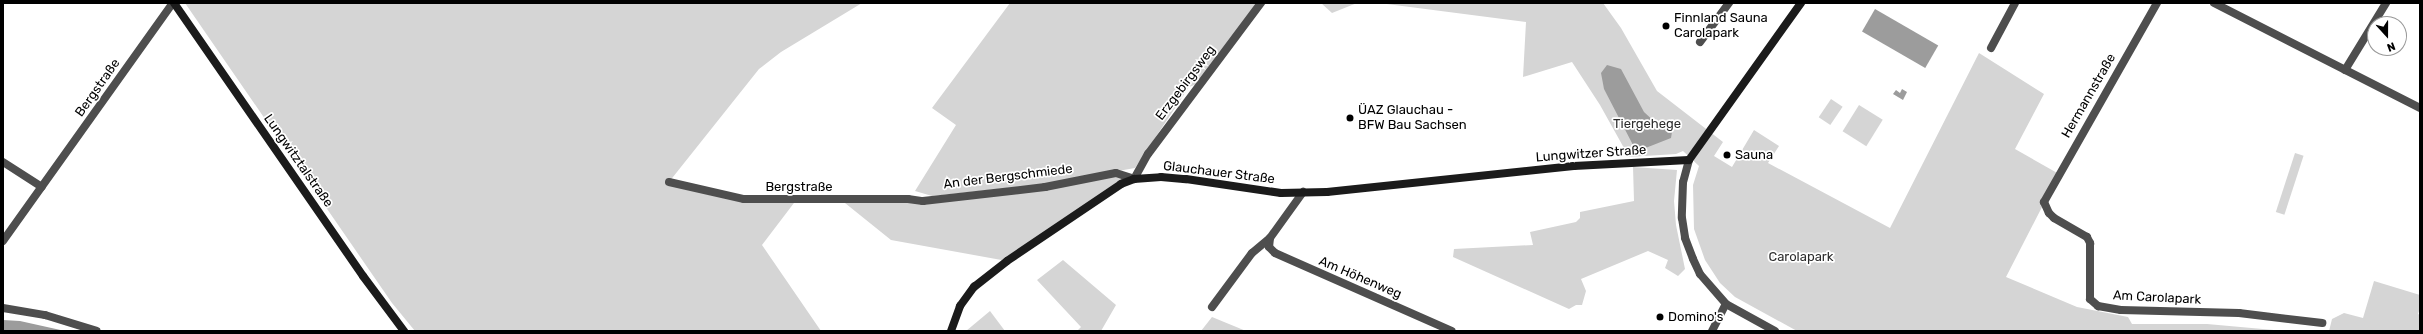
<!DOCTYPE html>
<meta charset="utf-8">
<style>
body{margin:0}
#map{position:relative;width:2423px;height:334px;overflow:hidden;background:#fff;font-family:Rubik,sans-serif}
div>[style]{position:absolute}
.green>*{inset:0;background:#d5d5d5;transform-origin:0 0}
.water>*{inset:0;background:#9c9c9c;transform-origin:0 0}
.street>*{height:8px;margin:-4px;padding:0 4px;transform-origin:4px;border-radius:4px;background:#4e4e4e}
.secondary>*{height:8px;margin:-4px;padding:0 4px;transform-origin:4px;border-radius:4px;background:#1b1b1b}
.dots>*{width:11px;height:11px;translate:-50% -50%;box-sizing:border-box;border:2px solid #fff;border-radius:50%}
span{translate:-50% -50%;white-space:nowrap;text-align:center;line-height:1.15;-webkit-text-stroke:3.5px #fff;paint-order:stroke}
.poi-label{font-size:13px;color:#000}
.left{translate:0 -50%;text-align:left}
.street-label{font-size:13px;color:#000}
.park-label{font-size:13px;color:#2c2c2c}
.frame{position:absolute;inset:0;border:4px solid #000;pointer-events:none}
.north{position:absolute;left:2367px;top:16px;width:40px;height:40px;box-sizing:border-box;background:#fff;border:1px solid #999;border-radius:50%;rotate:159deg;font-size:11px;font-weight:700;line-height:16px;text-align:center;color:#000}
.north::after{content:'';display:block;margin:auto;width:14px;height:18px;background:#000;clip-path:polygon(50% 0,100% 100%,50% 72%,0 100%)}
</style>
<div id="map">
<div class="green">
<div style="clip-path:polygon(185px 3px,862px 3px,781px 52px,759px 69px,669px 182px,744px 199px,797px 199px,762px 245px,821px 331px,415px 331px,392px 303px)"></div>
<div style="clip-path:polygon(1010px 3px,1261px 3px,1202px 82px,1189px 87px,1135px 168px,1044px 184px,932px 196px,915px 191px,956px 125px,932px 108px)"></div>
<div style="clip-path:polygon(1321px 3px,1357px 3px,1332px 13px)"></div>
<div style="clip-path:polygon(1379px 3px,1603px 3px,1621px 28px,1657px 91px,1723px 142px,1714px 156px,1732px 167px,1754px 130px,1779px 146px,1768px 163px,1890px 228px,1979px 53px,2044px 94px,2015px 149px,2059px 174px,2006px 277px,2077px 307px,2128px 317px,2132px 324px,2207px 324px,2285px 331px,1797px 331px,1735px 297px,1720px 283px,1705px 260px,1694px 229px,1693px 185px,1699px 166px,1683px 151px,1676px 154px,1629px 157px,1600px 105px,1572px 62px,1523px 77px,1526px 22px)"></div>
<div style="left:1831px;top:99px;width:14px;height:22px;rotate:34deg"></div>
<div style="left:1859px;top:105px;width:28px;height:31px;rotate:32deg"></div>
<div style="left:2295px;top:153px;width:9px;height:62px;rotate:18deg"></div>
<div style="clip-path:polygon(1633px 167px,1677px 170px,1674px 201px,1676px 225px,1685px 269px,1678px 276px,1665px 268px,1668px 260px,1648px 251px,1581px 279px,1586px 291px,1582px 305px,1576px 305px,1569px 309px,1453px 257px,1454px 249px,1533px 245px,1530px 232px,1576px 222px,1580px 218px,1580px 212px,1634px 201px)"></div>
<div style="clip-path:polygon(1116px 173px,1134px 179px,1007px 261px,891px 240px,840px 199px,908px 199px,1044px 187px)"></div>
<div style="clip-path:polygon(1063px 260px,1116px 305px,1101px 331px,1077px 331px,1081px 327px,1037px 280px)"></div>
<div style="clip-path:polygon(2374px 281px,2420px 295px,2420px 308px,2418px 314px,2420px 315px,2420px 331px,2329px 331px,2332px 319px,2344px 313px,2363px 318px)"></div>
<div style="clip-path:polygon(990px 311px,1005px 331px,966px 331px)"></div>
<div style="clip-path:polygon(1212px 317px,1246px 331px,1201px 331px)"></div>
</div>
<div class="water">
<div style="left:1875px;top:9px;width:73px;height:26px;rotate:30deg"></div>
<div style="clip-path:polygon(1607px 65px,1621px 69px,1644px 112px,1657px 124px,1667px 126px,1672px 132px,1671px 138px,1643px 149px,1633px 145px,1604px 89px,1601px 73px)"></div>
<div style="clip-path:polygon(1902px 89px,1907px 92px,1903px 100px,1893px 94px,1896px 90px,1900px 93px)"></div>
<div style="clip-path:polygon(3px 320px,20px 321px,65px 331px,3px 330px)"></div>
</div>
<div class="street">
<div style="left:2157px;top:3px;width:229px;rotate:119.6deg"></div>
<div style="left:2044px;top:202px;width:12px;rotate:66deg"></div>
<div style="left:2049px;top:213px;width:7px;rotate:45deg"></div>
<div style="left:2054px;top:218px;width:38px;rotate:30deg"></div>
<div style="left:2087px;top:237px;width:7px;rotate:63deg"></div>
<div style="left:2090px;top:243px;width:56px;rotate:90deg"></div>
<div style="left:2090px;top:299px;width:11px;rotate:41deg"></div>
<div style="left:2098px;top:306px;width:23px;rotate:10deg"></div>
<div style="left:2121px;top:310px;width:118px;rotate:1.5deg"></div>
<div style="left:2239px;top:313px;width:84px;rotate:6.9deg"></div>
<div style="left:2214px;top:3px;width:231px;rotate:27deg"></div>
<div style="left:1700px;top:42px;width:49px;rotate:-53.4deg"></div>
<div style="left:1991px;top:48px;width:51px;rotate:-61.9deg"></div>
<div style="left:2345px;top:70px;width:79px;rotate:-58.5deg"></div>
<div style="left:1689px;top:160px;width:23px;rotate:105deg"></div>
<div style="left:1683px;top:182px;width:36px;rotate:92deg"></div>
<div style="left:1682px;top:218px;width:20px;rotate:81deg"></div>
<div style="left:1685px;top:238px;width:22px;rotate:69deg"></div>
<div style="left:1693px;top:259px;width:17px;rotate:65deg"></div>
<div style="left:1700px;top:274px;width:40px;rotate:49deg"></div>
<div style="left:1726px;top:304px;width:56px;rotate:28.9deg"></div>
<div style="left:3px;top:162px;width:46px;rotate:32.7deg"></div>
<div style="left:669px;top:182px;width:77px;rotate:12.8deg"></div>
<div style="left:744px;top:199px;width:164px"></div>
<div style="left:908px;top:199px;width:15px;rotate:8deg"></div>
<div style="left:923px;top:201px;width:123px;rotate:-6.5deg"></div>
<div style="left:1045px;top:187px;width:72px;rotate:-11.2deg"></div>
<div style="left:1116px;top:173px;width:19px;rotate:18deg"></div>
<div style="left:1134px;top:179px;width:29px;rotate:-61deg"></div>
<div style="left:1148px;top:154px;width:189px;rotate:-53.2deg"></div>
<div style="left:1270px;top:238px;width:9px;rotate:96deg"></div>
<div style="left:1269px;top:247px;width:8px;rotate:45deg"></div>
<div style="left:1275px;top:253px;width:193px;rotate:23.8deg"></div>
<div style="left:3px;top:241px;width:292px;rotate:-54.5deg"></div>
<div style="left:1212px;top:307px;width:67px;rotate:-53.5deg"></div>
<div style="left:1252px;top:253px;width:23px;rotate:-40deg"></div>
<div style="left:1270px;top:238px;width:57px;rotate:-54.3deg"></div>
<div style="left:3px;top:308px;width:43px;rotate:9.5deg"></div>
<div style="left:45px;top:315px;width:54px;rotate:17.1deg"></div>
<div style="left:1712px;top:331px;width:30px;rotate:-63deg"></div>
</div>
<div class="secondary">
<div style="left:174px;top:3px;width:332px;rotate:55.3deg"></div>
<div style="left:363px;top:276px;width:69px;rotate:53.3deg"></div>
<div style="left:951px;top:331px;width:27px;rotate:-70deg"></div>
<div style="left:960px;top:306px;width:24px;rotate:-54deg"></div>
<div style="left:974px;top:287px;width:42px;rotate:-38.2deg"></div>
<div style="left:1007px;top:261px;width:138px;rotate:-34deg"></div>
<div style="left:1121px;top:184px;width:14px;rotate:-21deg"></div>
<div style="left:1134px;top:179px;width:27px;rotate:-4deg"></div>
<div style="left:1161px;top:177px;width:25px;rotate:5deg"></div>
<div style="left:1186px;top:179px;width:96px;rotate:8.4deg"></div>
<div style="left:1281px;top:193px;width:46px;rotate:-1.2deg"></div>
<div style="left:1327px;top:192px;width:248px;rotate:-6deg"></div>
<div style="left:1574px;top:166px;width:115px;rotate:-3deg"></div>
<div style="left:1689px;top:160px;width:193px;rotate:-54.5deg"></div>
</div>
<div class="dots">
<div style="left:1666px;top:26px;background:#000"></div>
<div style="left:1350px;top:118px;background:#000"></div>
<div style="left:1727px;top:155px;background:#000"></div>
<div style="left:1660px;top:317px;background:#000"></div>
</div>
<div class="poi-label">
<span class="left" style="left:1674px;top:26px">Finnland Sauna<br>Carolapark</span>
<span class="left" style="left:1358px;top:118px">ÜAZ Glauchau -<br>BFW Bau Sachsen</span>
<span class="left" style="left:1735px;top:155px">Sauna</span>
<span class="left" style="left:1668px;top:317px">Domino's</span>
</div>
<div class="street-label">
<span style="left:1186px;top:83px;rotate:-53deg">Erzgebirgsweg</span>
<span style="left:98px;top:88px;rotate:-55deg">Bergstraße</span>
<span style="left:2089px;top:96px;rotate:-60deg">Hermannstraße</span>
<span style="left:1591px;top:154px;rotate:-4deg">Lungwitzer Straße</span>
<span style="left:298px;top:161px;rotate:55deg">Lungwitztalstraße</span>
<span style="left:1219px;top:173px;rotate:7deg">Glauchauer Straße</span>
<span style="left:1008px;top:177px;rotate:-7deg">An der Bergschmiede</span>
<span style="left:799px;top:187px">Bergstraße</span>
<span style="left:1360px;top:278px;rotate:23deg">Am Höhenweg</span>
<span style="left:2157px;top:298px;rotate:3deg">Am Carolapark</span>
</div>
<div class="park-label">
<span style="left:1647px;top:124px">Tiergehege</span>
<span style="left:1801px;top:257px">Carolapark</span>
</div>
<div class="frame"></div>
<div class="north">N</div>
</div>
